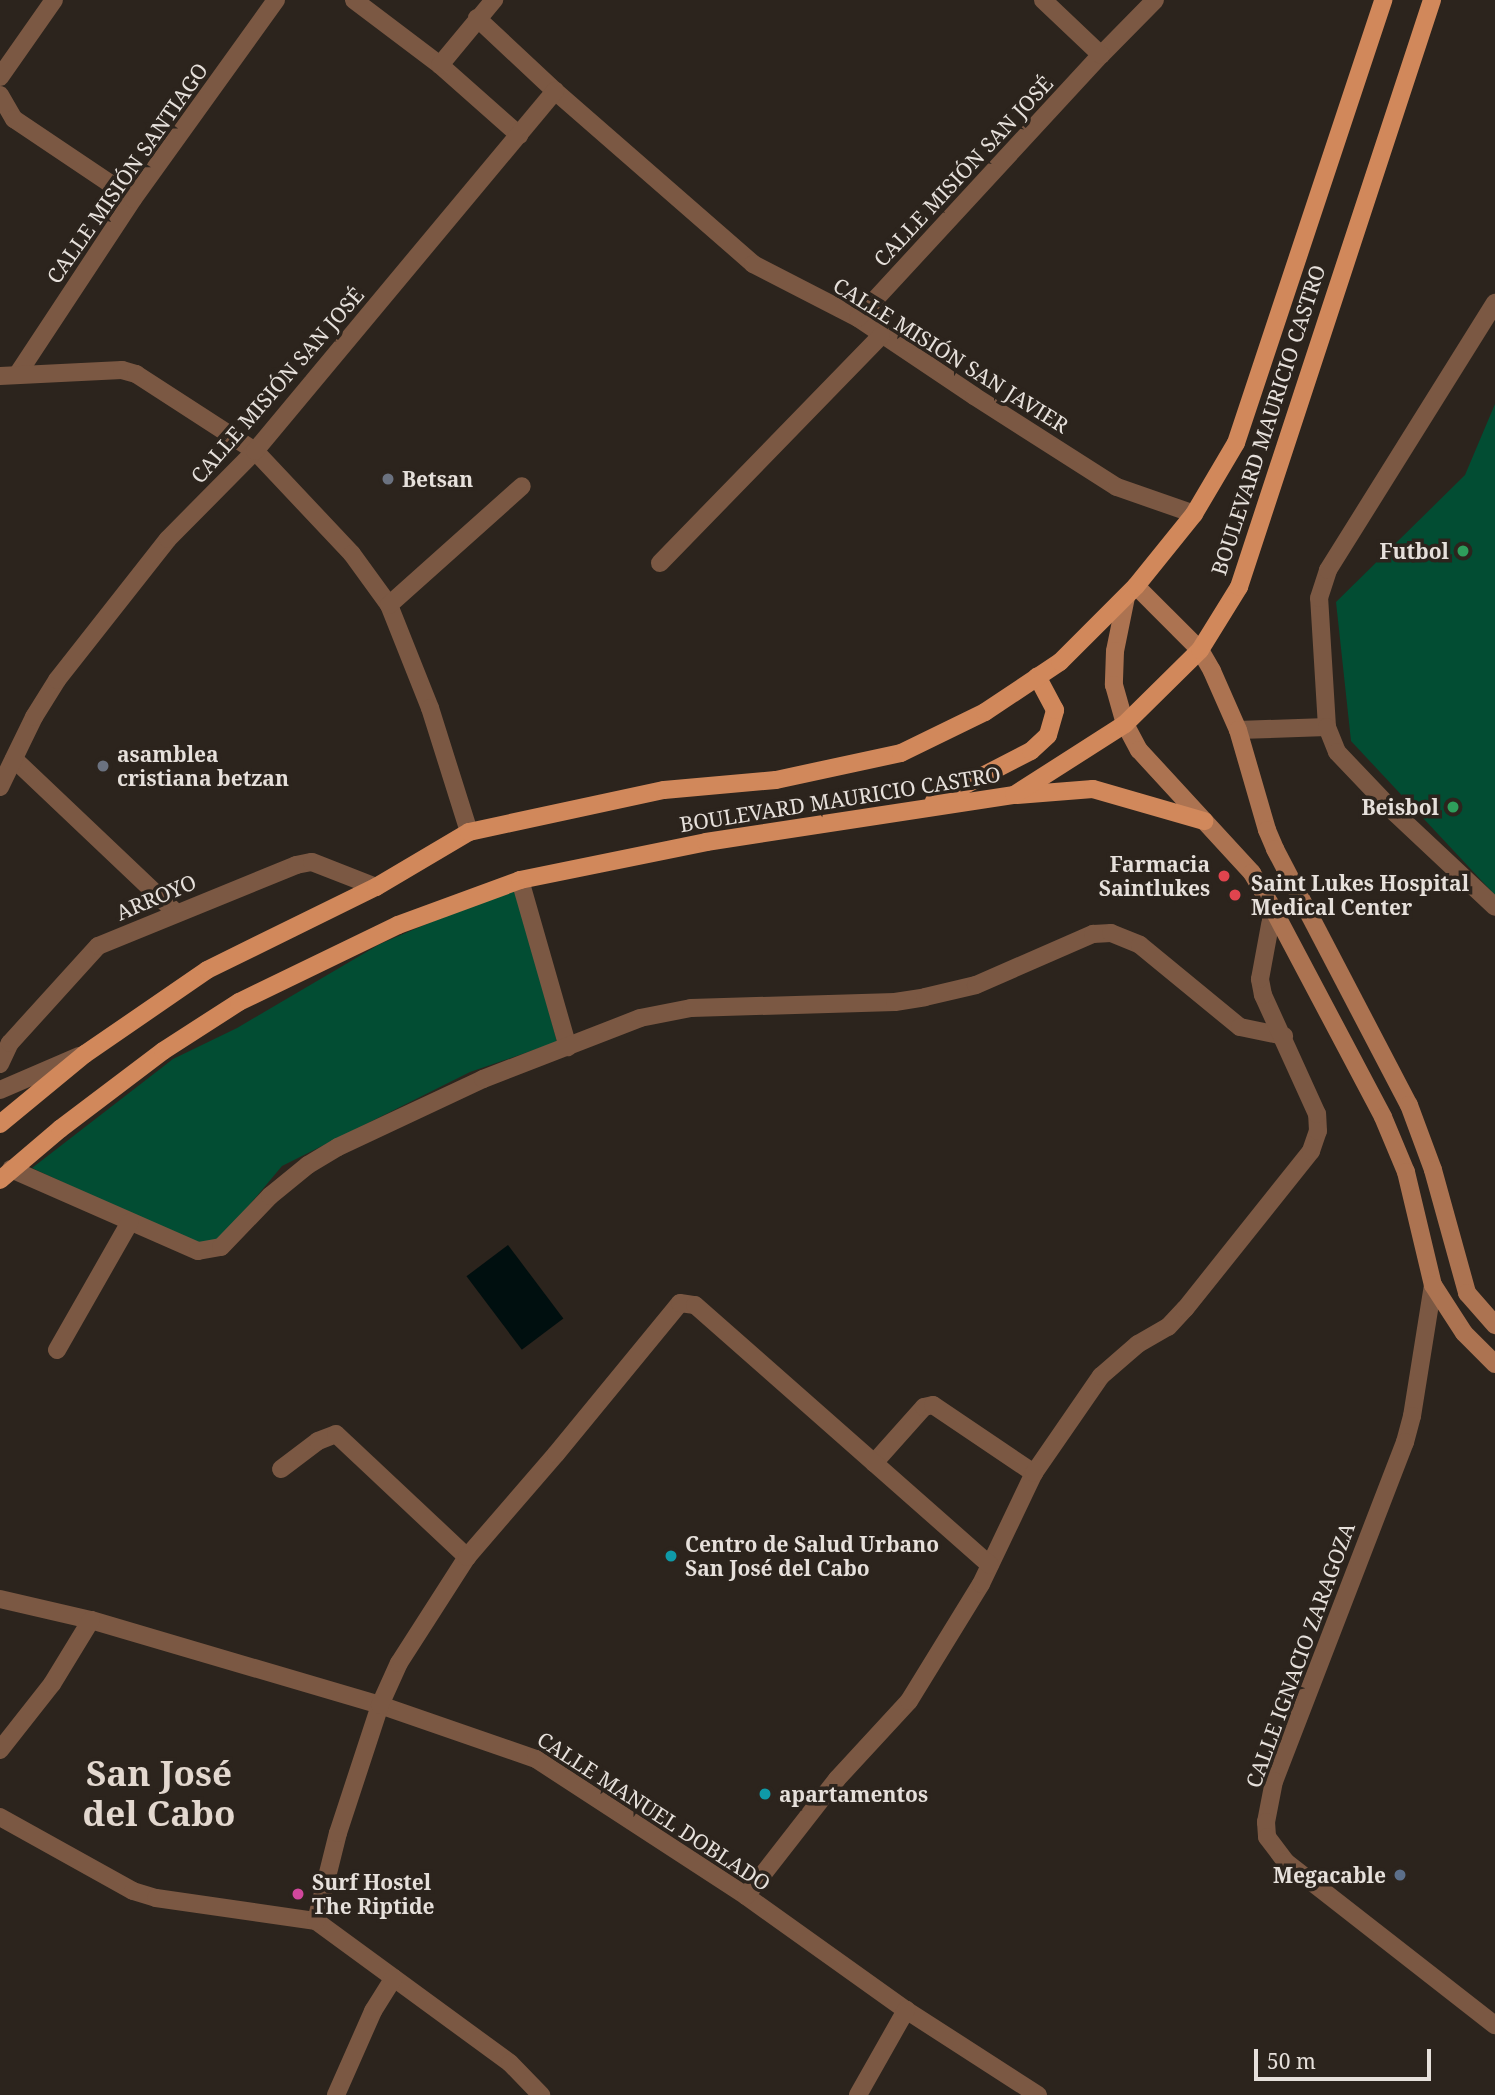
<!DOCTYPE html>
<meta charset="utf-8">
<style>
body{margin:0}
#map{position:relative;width:1495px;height:2095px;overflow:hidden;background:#2c241d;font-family:"Noto Serif",serif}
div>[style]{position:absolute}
.green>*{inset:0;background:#024d33}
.water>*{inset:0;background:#000f0f;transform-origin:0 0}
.minor>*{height:18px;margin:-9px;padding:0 9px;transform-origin:9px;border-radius:9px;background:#7b5843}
.secondary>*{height:18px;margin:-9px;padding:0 9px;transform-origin:9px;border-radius:9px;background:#ac7351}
.primary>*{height:18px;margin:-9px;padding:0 9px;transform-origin:9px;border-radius:9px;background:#d1885b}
.dots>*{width:19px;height:19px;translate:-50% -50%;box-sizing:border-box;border:4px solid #2c241d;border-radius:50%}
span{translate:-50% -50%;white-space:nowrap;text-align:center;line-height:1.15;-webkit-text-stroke:7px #2c241d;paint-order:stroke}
.street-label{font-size:21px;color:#e6e0db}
.poi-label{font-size:21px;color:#e6e0db;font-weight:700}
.left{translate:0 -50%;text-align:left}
.right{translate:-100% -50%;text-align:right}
.town-label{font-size:35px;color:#e3d8cf;font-weight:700}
.scale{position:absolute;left:1254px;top:2049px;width:177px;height:32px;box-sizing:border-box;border:4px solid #e6e0db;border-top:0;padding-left:9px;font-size:21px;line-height:24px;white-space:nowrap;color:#e6e0db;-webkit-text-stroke:5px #2c241d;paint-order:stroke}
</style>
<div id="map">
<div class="green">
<div style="clip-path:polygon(1495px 404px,1495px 895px,1351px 741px,1336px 602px,1465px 475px)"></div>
<div style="clip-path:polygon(515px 886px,557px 1042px,470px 1072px,282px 1166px,220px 1240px,198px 1245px,32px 1168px,173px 1059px,237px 1028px,380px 944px)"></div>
</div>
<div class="water">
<div style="left:508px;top:1245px;width:92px;height:52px;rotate:53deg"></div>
</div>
<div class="minor">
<div style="left:354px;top:0;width:108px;rotate:37.1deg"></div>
<div style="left:440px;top:65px;width:106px;rotate:41.5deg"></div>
<div style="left:477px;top:18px;width:107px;rotate:43.1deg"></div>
<div style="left:555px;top:91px;width:263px;rotate:41.1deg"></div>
<div style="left:753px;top:264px;width:118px;rotate:27.2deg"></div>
<div style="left:858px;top:318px;width:140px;rotate:33.9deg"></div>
<div style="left:974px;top:396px;width:169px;rotate:32.5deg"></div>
<div style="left:1117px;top:487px;width:82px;rotate:19.3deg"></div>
<div style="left:1101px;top:55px;width:77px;rotate:-45.5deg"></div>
<div style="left:440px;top:65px;width:85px;rotate:-50.3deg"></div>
<div style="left:0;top:77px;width:94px;rotate:-55deg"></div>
<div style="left:0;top:95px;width:28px;rotate:60deg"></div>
<div style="left:14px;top:119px;width:143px;rotate:33.9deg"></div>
<div style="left:858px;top:318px;width:358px;rotate:-47.3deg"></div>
<div style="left:1101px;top:55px;width:80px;rotate:-136.5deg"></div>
<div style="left:17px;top:375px;width:211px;rotate:-56.6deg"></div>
<div style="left:133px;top:199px;width:245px;rotate:-54.3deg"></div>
<div style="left:0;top:376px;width:122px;rotate:-2.8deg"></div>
<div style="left:122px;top:370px;width:15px;rotate:16deg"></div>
<div style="left:136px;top:374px;width:142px;rotate:32.9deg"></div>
<div style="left:255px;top:451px;width:141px;rotate:46.7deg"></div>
<div style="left:352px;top:554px;width:63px;rotate:54deg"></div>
<div style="left:389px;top:605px;width:111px;rotate:68.3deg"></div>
<div style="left:430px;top:708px;width:130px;rotate:72.5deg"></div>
<div style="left:660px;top:563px;width:317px;rotate:-45.8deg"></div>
<div style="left:389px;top:605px;width:178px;rotate:-41.8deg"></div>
<div style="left:1327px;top:727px;width:129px;rotate:-93.5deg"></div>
<div style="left:1319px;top:598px;width:29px;rotate:-72deg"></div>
<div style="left:1328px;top:570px;width:315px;rotate:-58deg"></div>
<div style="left:1238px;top:730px;width:89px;rotate:-1.9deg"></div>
<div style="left:1327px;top:727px;width:27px;rotate:68deg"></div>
<div style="left:1337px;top:752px;width:84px;rotate:46.4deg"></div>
<div style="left:1395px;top:813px;width:137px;rotate:43.2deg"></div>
<div style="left:14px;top:759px;width:222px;rotate:43.5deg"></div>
<div style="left:0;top:787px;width:78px;rotate:-64.1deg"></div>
<div style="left:34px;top:717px;width:44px;rotate:-58.1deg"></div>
<div style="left:57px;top:680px;width:179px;rotate:-51.8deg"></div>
<div style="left:168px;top:539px;width:124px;rotate:-45.3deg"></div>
<div style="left:255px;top:451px;width:469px;rotate:-50.2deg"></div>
<div style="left:520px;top:880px;width:174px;rotate:74deg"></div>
<div style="left:0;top:1064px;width:23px;rotate:-65deg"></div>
<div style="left:10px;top:1043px;width:131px;rotate:-47.8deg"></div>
<div style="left:98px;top:946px;width:214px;rotate:-22.2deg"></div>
<div style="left:296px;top:865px;width:16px;rotate:-11deg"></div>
<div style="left:312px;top:862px;width:69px;rotate:21.3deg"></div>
<div style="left:0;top:1090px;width:86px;rotate:-23.3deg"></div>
<div style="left:11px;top:1169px;width:204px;rotate:23.7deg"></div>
<div style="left:198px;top:1251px;width:23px;rotate:-10deg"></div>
<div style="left:221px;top:1247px;width:71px;rotate:-46.1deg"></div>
<div style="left:270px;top:1196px;width:49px;rotate:-39.2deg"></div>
<div style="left:308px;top:1165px;width:35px;rotate:-31deg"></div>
<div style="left:338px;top:1147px;width:160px;rotate:-25.1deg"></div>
<div style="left:483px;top:1079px;width:168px;rotate:-21.2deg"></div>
<div style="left:640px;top:1018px;width:52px;rotate:-11.1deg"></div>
<div style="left:691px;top:1008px;width:204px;rotate:-1.7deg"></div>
<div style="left:895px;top:1002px;width:30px;rotate:-9deg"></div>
<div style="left:925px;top:997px;width:52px;rotate:-13.2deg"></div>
<div style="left:976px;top:985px;width:128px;rotate:-23.6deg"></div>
<div style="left:1093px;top:934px;width:18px;rotate:-3deg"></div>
<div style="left:1111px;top:933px;width:31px;rotate:22deg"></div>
<div style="left:1140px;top:945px;width:129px;rotate:39.4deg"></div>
<div style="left:1240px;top:1027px;width:45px;rotate:11.6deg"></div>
<div style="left:1433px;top:1285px;width:133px;rotate:99.1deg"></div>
<div style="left:1412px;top:1416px;width:27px;rotate:105deg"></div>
<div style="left:1405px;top:1442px;width:363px;rotate:111.1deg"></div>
<div style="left:1274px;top:1781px;width:42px;rotate:101deg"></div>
<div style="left:1266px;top:1822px;width:15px;rotate:86deg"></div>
<div style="left:1267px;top:1837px;width:31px;rotate:53deg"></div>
<div style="left:1286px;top:1862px;width:265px;rotate:38deg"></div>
<div style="left:57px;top:1350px;width:147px;rotate:-60.3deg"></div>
<div style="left:874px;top:1463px;width:75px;rotate:-48.2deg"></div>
<div style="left:924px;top:1407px;width:9px;rotate:-13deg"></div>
<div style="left:933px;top:1405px;width:122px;rotate:34deg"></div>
<div style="left:281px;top:1469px;width:46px;rotate:-37.1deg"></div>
<div style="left:318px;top:1441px;width:19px;rotate:-21deg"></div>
<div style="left:336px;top:1434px;width:180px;rotate:43.2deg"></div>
<div style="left:0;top:1599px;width:93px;rotate:13deg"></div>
<div style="left:91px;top:1620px;width:301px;rotate:16.4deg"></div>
<div style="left:380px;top:1705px;width:165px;rotate:19.1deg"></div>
<div style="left:536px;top:1759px;width:251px;rotate:33.1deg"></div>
<div style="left:746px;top:1896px;width:196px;rotate:35.5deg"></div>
<div style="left:906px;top:2010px;width:157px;rotate:32.8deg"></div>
<div style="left:0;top:1750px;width:84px;rotate:-51.8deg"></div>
<div style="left:52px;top:1684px;width:75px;rotate:-58.6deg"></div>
<div style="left:0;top:1817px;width:152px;rotate:29.1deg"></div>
<div style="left:133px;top:1891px;width:24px;rotate:17deg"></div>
<div style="left:156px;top:1898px;width:162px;rotate:8.2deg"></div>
<div style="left:316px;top:1921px;width:240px;rotate:36.2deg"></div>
<div style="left:510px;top:2063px;width:45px;rotate:45.9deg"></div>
<div style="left:746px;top:1896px;width:148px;rotate:-52.1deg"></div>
<div style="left:837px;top:1779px;width:106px;rotate:-47.3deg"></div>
<div style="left:909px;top:1701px;width:137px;rotate:-58.4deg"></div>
<div style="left:981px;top:1584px;width:123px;rotate:-64.5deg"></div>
<div style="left:1034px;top:1473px;width:118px;rotate:-55.4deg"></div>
<div style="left:1101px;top:1376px;width:49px;rotate:-40.9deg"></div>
<div style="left:1138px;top:1344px;width:34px;rotate:-30deg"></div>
<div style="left:1168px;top:1327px;width:25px;rotate:-47deg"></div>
<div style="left:1185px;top:1309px;width:202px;rotate:-51.4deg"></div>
<div style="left:1311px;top:1151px;width:21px;rotate:-71deg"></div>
<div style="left:1318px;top:1131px;width:17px;rotate:-93deg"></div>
<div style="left:1317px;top:1114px;width:131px;rotate:-114.4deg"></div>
<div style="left:1263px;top:995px;width:16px;rotate:-101deg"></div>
<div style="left:1260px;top:979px;width:71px;rotate:-79.5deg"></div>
<div style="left:316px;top:1921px;width:91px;rotate:-76deg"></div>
<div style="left:338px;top:1833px;width:135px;rotate:-71.8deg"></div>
<div style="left:380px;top:1705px;width:46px;rotate:-65.7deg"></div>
<div style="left:399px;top:1663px;width:126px;rotate:-57.3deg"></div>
<div style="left:467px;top:1557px;width:136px;rotate:-49.2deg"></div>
<div style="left:556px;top:1454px;width:195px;rotate:-50.6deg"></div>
<div style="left:680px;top:1303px;width:15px;rotate:8deg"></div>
<div style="left:695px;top:1305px;width:393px;rotate:41.4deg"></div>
<div style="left:336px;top:2095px;width:92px;rotate:-66.2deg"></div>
<div style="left:373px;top:2011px;width:39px;rotate:-58deg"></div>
<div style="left:858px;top:2095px;width:98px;rotate:-60.5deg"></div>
</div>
<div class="secondary">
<div style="left:1136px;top:586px;width:91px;rotate:45deg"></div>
<div style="left:1200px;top:650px;width:24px;rotate:60deg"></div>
<div style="left:1212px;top:671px;width:64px;rotate:66.2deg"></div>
<div style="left:1238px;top:730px;width:104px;rotate:73.8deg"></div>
<div style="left:1267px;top:830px;width:21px;rotate:67deg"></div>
<div style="left:1275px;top:849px;width:289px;rotate:62.4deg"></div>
<div style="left:1409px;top:1105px;width:69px;rotate:69.7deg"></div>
<div style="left:1433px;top:1170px;width:128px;rotate:74.5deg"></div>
<div style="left:1467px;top:1293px;width:43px;rotate:48.8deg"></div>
<div style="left:1126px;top:597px;width:55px;rotate:101.5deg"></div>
<div style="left:1115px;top:651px;width:34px;rotate:92deg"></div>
<div style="left:1114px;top:685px;width:41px;rotate:74.2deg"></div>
<div style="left:1125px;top:724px;width:30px;rotate:62deg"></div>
<div style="left:1139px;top:750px;width:167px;rotate:47.4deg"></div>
<div style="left:1252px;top:873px;width:42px;rotate:59.7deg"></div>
<div style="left:1273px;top:909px;width:235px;rotate:62.1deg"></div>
<div style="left:1383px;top:1117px;width:60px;rotate:67.3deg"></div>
<div style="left:1406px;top:1172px;width:116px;rotate:76.6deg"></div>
<div style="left:1433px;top:1285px;width:57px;rotate:57.1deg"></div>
<div style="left:1464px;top:1333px;width:44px;rotate:45deg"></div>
</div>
<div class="primary">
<div style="left:1017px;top:795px;width:76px;rotate:-4.5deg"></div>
<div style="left:1093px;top:789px;width:116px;rotate:16.1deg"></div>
<div style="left:934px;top:801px;width:109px;rotate:-27.3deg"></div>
<div style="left:1031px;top:751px;width:23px;rotate:-43deg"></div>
<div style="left:1048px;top:735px;width:26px;rotate:-74deg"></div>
<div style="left:1055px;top:710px;width:38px;rotate:-118deg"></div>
<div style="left:0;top:1124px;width:110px;rotate:-39.5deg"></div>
<div style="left:85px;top:1054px;width:148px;rotate:-34.5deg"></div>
<div style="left:207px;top:970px;width:188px;rotate:-26.2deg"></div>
<div style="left:376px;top:887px;width:108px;rotate:-30.6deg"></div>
<div style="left:469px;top:832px;width:199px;rotate:-12.2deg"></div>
<div style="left:664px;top:790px;width:112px;rotate:-5.1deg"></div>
<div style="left:776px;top:780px;width:128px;rotate:-12.2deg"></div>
<div style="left:901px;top:753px;width:93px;rotate:-26deg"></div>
<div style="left:985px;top:712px;width:90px;rotate:-33.7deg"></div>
<div style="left:1060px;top:662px;width:107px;rotate:-45deg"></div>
<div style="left:1136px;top:586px;width:92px;rotate:-51.1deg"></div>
<div style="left:1194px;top:514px;width:82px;rotate:-59.4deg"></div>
<div style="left:1236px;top:443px;width:467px;rotate:-71.6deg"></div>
<div style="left:0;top:1180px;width:79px;rotate:-40.4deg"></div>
<div style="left:60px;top:1129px;width:129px;rotate:-37.1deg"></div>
<div style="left:163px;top:1051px;width:90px;rotate:-32.8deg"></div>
<div style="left:239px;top:1002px;width:177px;rotate:-25.8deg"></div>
<div style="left:398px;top:925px;width:130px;rotate:-20.2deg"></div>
<div style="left:520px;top:880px;width:190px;rotate:-11.5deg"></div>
<div style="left:706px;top:842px;width:312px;rotate:-8.7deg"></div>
<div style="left:1014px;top:795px;width:132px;rotate:-32.6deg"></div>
<div style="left:1125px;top:724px;width:105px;rotate:-44.6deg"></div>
<div style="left:1200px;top:650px;width:74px;rotate:-58.2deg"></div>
<div style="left:1239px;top:587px;width:618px;rotate:-71.8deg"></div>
</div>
<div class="dots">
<div style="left:388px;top:479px;background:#6b7280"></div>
<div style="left:1463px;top:551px;background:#2e9e5b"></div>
<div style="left:103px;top:766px;background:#6b7280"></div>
<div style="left:1453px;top:807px;background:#2e9e5b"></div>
<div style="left:1224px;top:876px;background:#e0444e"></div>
<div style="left:1235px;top:895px;background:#e0444e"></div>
<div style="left:671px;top:1556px;background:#0f9aa8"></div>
<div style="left:765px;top:1794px;background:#0f9aa8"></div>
<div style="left:1400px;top:1875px;background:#5c6f8a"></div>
<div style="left:298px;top:1894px;background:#d1479c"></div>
</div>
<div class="street-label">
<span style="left:963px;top:171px;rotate:-47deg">CALLE MISIÓN SAN JOSÉ</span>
<span style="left:127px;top:173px;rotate:-55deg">CALLE MISIÓN SANTIAGO</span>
<span style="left:951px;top:355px;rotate:32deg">CALLE MISIÓN SAN JAVIER</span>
<span style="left:277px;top:385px;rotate:-49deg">CALLE MISIÓN SAN JOSÉ</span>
<span style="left:1268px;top:420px;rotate:-72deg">BOULEVARD MAURICIO CASTRO</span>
<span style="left:840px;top:799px;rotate:-9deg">BOULEVARD MAURICIO CASTRO</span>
<span style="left:156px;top:897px;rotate:-23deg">ARROYO</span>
<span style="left:1300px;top:1655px;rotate:-70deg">CALLE IGNACIO ZARAGOZA</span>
<span style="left:654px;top:1811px;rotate:33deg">CALLE MANUEL DOBLADO</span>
</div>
<div class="poi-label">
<span class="left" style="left:402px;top:479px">Betsan</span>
<span class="right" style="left:1449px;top:551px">Futbol</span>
<span class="left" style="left:117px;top:766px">asamblea<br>cristiana betzan</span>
<span class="right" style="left:1439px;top:807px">Beisbol</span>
<span class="right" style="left:1210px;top:876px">Farmacia<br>Saintlukes</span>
<span class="left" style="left:1251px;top:895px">Saint Lukes Hospital<br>Medical Center</span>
<span class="left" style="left:685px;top:1556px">Centro de Salud Urbano<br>San José del Cabo</span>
<span class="left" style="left:779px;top:1794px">apartamentos</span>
<span class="right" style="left:1386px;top:1875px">Megacable</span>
<span class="left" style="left:312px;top:1894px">Surf Hostel<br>The Riptide</span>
</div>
<div class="town-label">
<span style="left:159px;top:1793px">San José<br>del Cabo</span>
</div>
<div class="scale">50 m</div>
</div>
